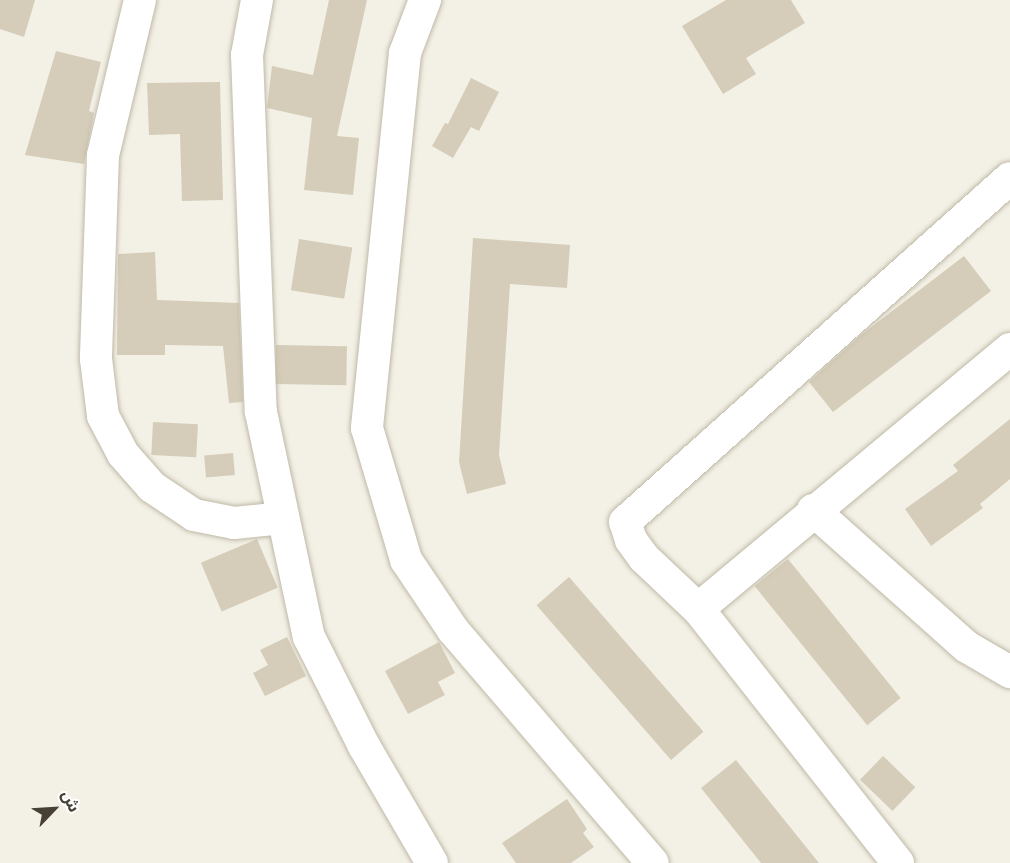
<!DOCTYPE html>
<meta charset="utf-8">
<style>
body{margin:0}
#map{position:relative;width:1010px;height:863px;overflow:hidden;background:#f3f0e5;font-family:Raleway,"Noto Sans Arabic",sans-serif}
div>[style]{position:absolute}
.building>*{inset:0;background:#d5cdb9;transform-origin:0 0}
.roads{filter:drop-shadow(0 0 2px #bfb9a7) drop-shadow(0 0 2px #bfb9a7)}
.minor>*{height:32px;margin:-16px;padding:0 16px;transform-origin:16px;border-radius:16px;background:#fff}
span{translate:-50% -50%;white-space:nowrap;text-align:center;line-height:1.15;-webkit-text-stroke:5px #fff;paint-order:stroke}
.north{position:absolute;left:24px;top:779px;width:60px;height:60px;-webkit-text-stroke:4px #fff;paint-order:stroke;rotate:65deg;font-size:16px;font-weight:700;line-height:24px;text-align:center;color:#464134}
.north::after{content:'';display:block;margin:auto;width:21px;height:27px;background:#464134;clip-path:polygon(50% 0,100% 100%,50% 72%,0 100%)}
</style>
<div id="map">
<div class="building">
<div style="clip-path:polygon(0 0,35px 0,24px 37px,0 29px)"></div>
<div style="clip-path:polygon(329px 0,367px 0,337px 136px,359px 138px,353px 195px,304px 190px,312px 118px,267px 108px,272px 66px,313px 75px)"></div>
<div style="clip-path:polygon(726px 0,791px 0,805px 23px,746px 58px,756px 74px,723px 94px,682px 26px)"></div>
<div style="clip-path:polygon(56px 51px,101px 62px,89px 111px,94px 113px,84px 164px,25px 155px)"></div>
<div style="clip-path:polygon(471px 78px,499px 92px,479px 131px,471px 127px,453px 158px,432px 146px,445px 123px,448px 124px)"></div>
<div style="clip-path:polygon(220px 82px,223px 200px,182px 201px,180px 134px,149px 135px,147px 83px)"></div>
<div style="clip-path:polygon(473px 238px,570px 245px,567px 288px,510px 284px,499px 455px,506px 484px,467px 494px,459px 462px)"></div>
<div style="left:299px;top:239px;width:54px;height:52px;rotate:9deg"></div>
<div style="clip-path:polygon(155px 252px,157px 300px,239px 303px,243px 402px,229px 403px,223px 346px,165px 345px,165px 355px,117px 355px,118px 254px)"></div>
<div style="clip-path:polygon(964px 256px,991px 291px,833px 412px,809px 382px,861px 335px)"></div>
<div style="left:276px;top:345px;width:71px;height:39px;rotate:1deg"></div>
<div style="clip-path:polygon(1010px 419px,1010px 479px,980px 504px,983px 508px,931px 546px,905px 509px,958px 471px,953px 465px)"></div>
<div style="left:153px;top:422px;width:45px;height:33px;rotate:3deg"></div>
<div style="left:233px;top:453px;width:22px;height:29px;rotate:85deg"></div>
<div style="left:257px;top:539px;width:53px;height:61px;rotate:67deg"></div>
<div style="left:788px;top:559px;width:179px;height:43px;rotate:51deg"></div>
<div style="left:569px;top:577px;width:205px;height:43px;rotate:49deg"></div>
<div style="clip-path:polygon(287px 637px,306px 676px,265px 696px,253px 673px,268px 665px,260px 650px)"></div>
<div style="clip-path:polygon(439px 642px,455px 673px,438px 682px,445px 695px,408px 714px,385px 671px)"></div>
<div style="left:883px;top:756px;width:45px;height:33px;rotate:44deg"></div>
<div style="clip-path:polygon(736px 760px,819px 863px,761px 863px,701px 788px)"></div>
<div style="clip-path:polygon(567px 799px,587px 829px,583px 833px,594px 847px,571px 863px,516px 863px,502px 843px)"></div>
</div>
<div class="roads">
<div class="minor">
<div style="left:140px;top:0;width:159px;rotate:103.4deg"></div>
<div style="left:103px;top:155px;width:204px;rotate:92deg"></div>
<div style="left:96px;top:359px;width:57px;rotate:83deg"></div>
<div style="left:103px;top:416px;width:43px;rotate:62.2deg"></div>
<div style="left:123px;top:454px;width:44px;rotate:48.7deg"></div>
<div style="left:152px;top:487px;width:50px;rotate:33.7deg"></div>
<div style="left:194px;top:515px;width:41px;rotate:11.3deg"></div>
<div style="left:234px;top:523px;width:49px;rotate:-5.8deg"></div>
<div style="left:257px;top:0;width:56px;rotate:100.3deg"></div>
<div style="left:247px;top:55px;width:357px;rotate:87.8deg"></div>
<div style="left:261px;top:412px;width:230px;rotate:78deg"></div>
<div style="left:309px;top:637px;width:122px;rotate:63.2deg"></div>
<div style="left:364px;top:746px;width:135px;rotate:59.8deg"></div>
<div style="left:425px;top:0;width:57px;rotate:110.7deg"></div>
<div style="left:405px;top:53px;width:377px;rotate:95.8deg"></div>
<div style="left:367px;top:428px;width:138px;rotate:73.5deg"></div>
<div style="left:406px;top:560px;width:84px;rotate:56.1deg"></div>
<div style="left:453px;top:630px;width:307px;rotate:49.4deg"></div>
<div style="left:813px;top:510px;width:206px;rotate:41.7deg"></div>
<div style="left:967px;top:647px;width:50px;rotate:30.2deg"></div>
<div style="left:698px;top:609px;width:406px;rotate:-39.8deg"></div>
<div style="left:898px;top:863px;width:323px;rotate:-128.2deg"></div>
<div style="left:698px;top:609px;width:74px;rotate:-136.6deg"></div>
<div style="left:644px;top:558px;width:22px;rotate:-126deg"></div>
<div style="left:631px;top:540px;width:19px;rotate:-108deg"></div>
<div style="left:625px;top:522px;width:516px;rotate:-41.78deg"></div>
</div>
</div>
<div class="north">ش</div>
</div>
